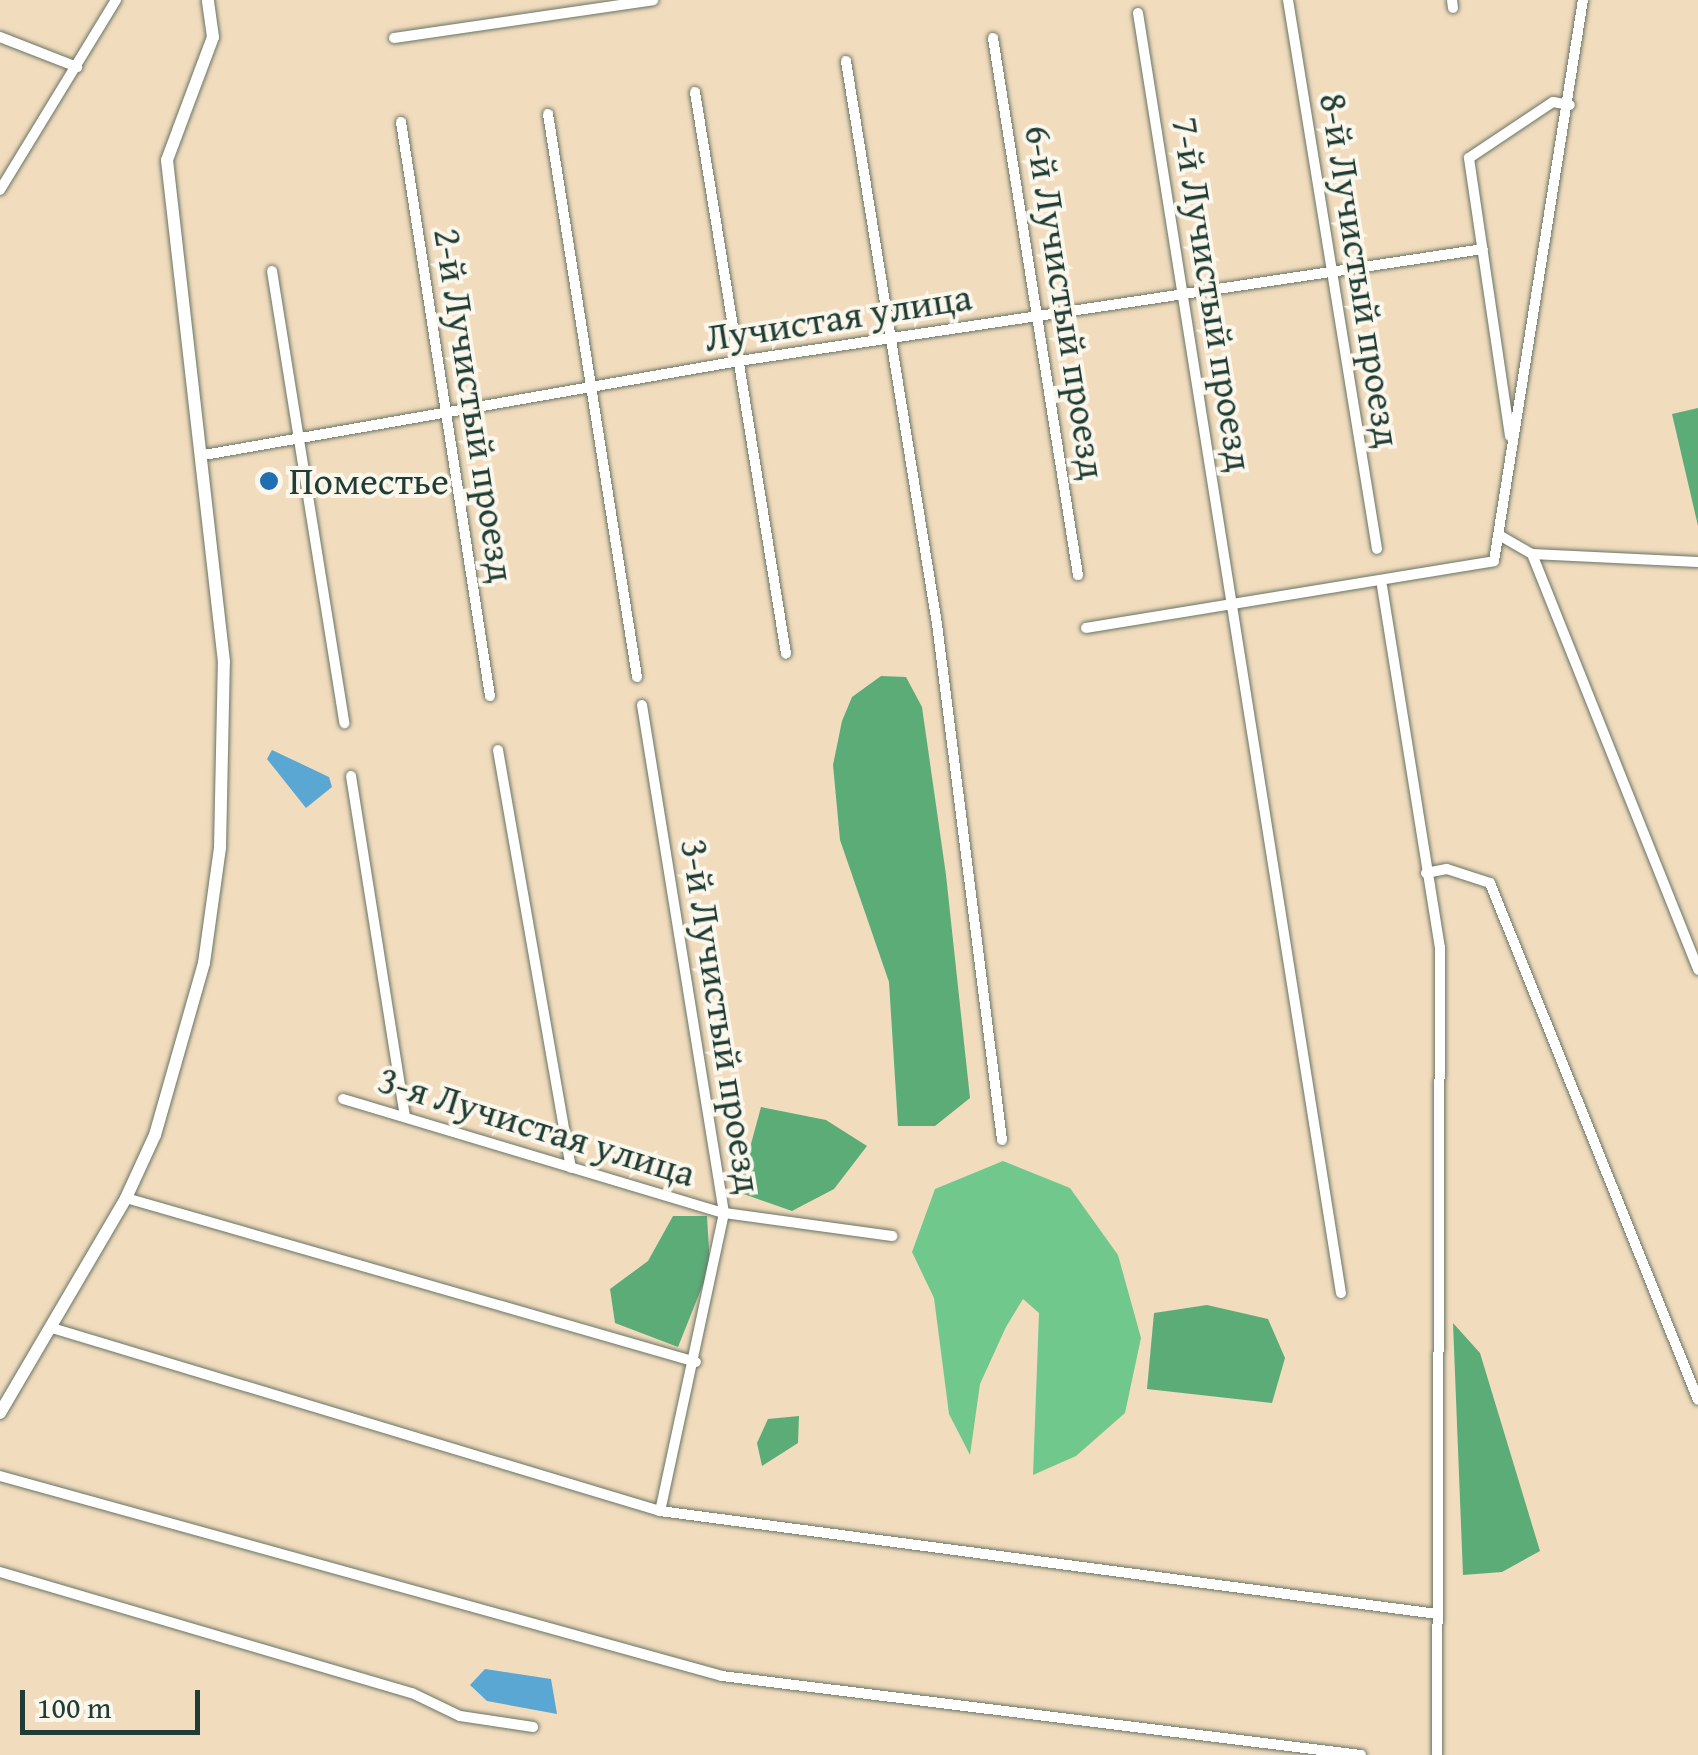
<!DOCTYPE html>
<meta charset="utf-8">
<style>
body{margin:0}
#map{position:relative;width:1698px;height:1755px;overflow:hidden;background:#f2dcbe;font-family:"Gentium Book Plus",serif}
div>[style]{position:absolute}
.green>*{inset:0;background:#70c88d}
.forest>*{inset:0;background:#5cac78}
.water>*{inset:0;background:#5aa7d3}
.roads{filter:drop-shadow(0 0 2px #697564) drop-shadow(0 0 2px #697564)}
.minor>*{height:10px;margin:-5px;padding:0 5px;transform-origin:5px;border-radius:5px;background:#fff}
.tertiary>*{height:12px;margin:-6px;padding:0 6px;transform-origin:6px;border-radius:6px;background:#fff}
.dots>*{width:28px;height:28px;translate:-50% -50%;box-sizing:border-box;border:5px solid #fbf7ec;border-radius:50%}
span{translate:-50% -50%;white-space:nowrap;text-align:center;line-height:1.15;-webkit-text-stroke:8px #fbf7ec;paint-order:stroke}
.street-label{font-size:38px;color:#1f3d34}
.poi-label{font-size:38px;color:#1f3d34}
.left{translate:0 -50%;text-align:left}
.scale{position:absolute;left:20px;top:1690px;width:180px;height:45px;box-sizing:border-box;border:5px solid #1f3d34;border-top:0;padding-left:12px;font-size:30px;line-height:35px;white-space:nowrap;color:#1f3d34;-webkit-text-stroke:8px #fbf7ec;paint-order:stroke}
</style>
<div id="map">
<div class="green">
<div style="clip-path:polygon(1003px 1161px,1070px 1188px,1118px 1255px,1141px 1338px,1125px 1413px,1076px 1456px,1033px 1475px,1039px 1313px,1023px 1299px,1006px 1327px,980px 1384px,970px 1455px,949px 1414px,934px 1298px,912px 1252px,935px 1189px)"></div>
</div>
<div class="forest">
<div style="clip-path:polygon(1698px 408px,1698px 526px,1672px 414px)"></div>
<div style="clip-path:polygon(881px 676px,906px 677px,922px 707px,946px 875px,970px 1098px,935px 1126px,898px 1126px,889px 982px,840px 840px,833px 765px,842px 721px,852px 697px)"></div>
<div style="clip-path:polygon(761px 1107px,826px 1120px,867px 1146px,834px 1189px,792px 1211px,738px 1192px)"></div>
<div style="clip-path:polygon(673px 1216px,707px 1216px,710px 1267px,678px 1347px,615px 1323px,610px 1289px,648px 1261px)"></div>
<div style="clip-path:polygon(1207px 1305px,1268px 1319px,1285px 1358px,1272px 1403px,1147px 1389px,1154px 1313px)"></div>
<div style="clip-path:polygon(1453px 1323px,1480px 1353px,1540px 1551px,1502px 1572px,1463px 1575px)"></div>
<div style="clip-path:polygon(799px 1416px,798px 1443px,762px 1466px,757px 1443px,768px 1419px)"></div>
</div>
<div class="water">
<div style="clip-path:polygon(272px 750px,329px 777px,332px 787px,306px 808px,267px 759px)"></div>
<div style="clip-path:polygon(485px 1669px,551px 1679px,557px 1714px,487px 1701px,470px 1685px)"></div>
</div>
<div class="roads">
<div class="minor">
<div style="left:1288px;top:0;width:556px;rotate:80.79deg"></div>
<div style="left:1452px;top:0;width:8px;rotate:83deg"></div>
<div style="left:1138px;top:13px;width:1296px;rotate:80.99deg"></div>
<div style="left:0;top:37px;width:83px;rotate:21.3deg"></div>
<div style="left:394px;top:38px;width:262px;rotate:-8.3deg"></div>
<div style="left:993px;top:38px;width:544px;rotate:81.01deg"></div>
<div style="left:846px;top:61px;width:570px;rotate:80.82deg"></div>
<div style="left:937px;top:624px;width:520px;rotate:82.82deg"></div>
<div style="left:695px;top:92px;width:569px;rotate:80.8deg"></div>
<div style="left:548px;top:114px;width:570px;rotate:81.02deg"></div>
<div style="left:401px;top:122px;width:581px;rotate:81.19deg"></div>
<div style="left:0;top:190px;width:223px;rotate:-58.6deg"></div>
<div style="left:272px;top:271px;width:458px;rotate:80.9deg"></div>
<div style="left:1510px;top:436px;width:281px;rotate:-98.4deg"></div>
<div style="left:1469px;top:158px;width:101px;rotate:-33.7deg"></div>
<div style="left:1553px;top:102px;width:17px;rotate:10deg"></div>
<div style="left:204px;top:455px;width:543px;rotate:-9.97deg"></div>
<div style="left:739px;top:361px;width:752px;rotate:-8.56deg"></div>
<div style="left:1499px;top:535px;width:38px;rotate:30deg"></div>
<div style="left:1532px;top:554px;width:166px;rotate:2.8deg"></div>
<div style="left:1532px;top:554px;width:448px;rotate:68.2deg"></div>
<div style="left:1382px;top:586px;width:366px;rotate:80.9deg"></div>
<div style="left:1440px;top:947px;width:808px;rotate:90.21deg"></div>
<div style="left:1086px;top:628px;width:413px;rotate:-9.3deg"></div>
<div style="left:1494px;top:561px;width:568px;rotate:-80.99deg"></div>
<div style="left:642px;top:705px;width:515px;rotate:80.83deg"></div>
<div style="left:724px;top:1213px;width:305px;rotate:102.1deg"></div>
<div style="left:498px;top:750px;width:424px;rotate:80.1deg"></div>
<div style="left:351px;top:776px;width:345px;rotate:81deg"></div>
<div style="left:1426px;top:873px;width:21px;rotate:-11deg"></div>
<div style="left:1447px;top:869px;width:45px;rotate:18deg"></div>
<div style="left:1490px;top:883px;width:557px;rotate:68.08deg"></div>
<div style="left:343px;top:1099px;width:398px;rotate:16.7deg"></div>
<div style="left:724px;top:1213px;width:170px;rotate:7.8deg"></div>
<div style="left:126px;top:1198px;width:593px;rotate:16.05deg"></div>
<div style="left:52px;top:1328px;width:635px;rotate:16.75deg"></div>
<div style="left:660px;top:1511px;width:784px;rotate:7.55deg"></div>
<div style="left:0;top:1476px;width:749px;rotate:15.48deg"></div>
<div style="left:722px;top:1676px;width:644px;rotate:7.05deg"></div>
<div style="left:0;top:1572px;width:429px;rotate:16.4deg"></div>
<div style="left:412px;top:1693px;width:53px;rotate:25.6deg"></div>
<div style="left:460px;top:1716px;width:74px;rotate:8.6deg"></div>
</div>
<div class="tertiary">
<div style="left:0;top:1413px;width:249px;rotate:-59.6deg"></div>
<div style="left:126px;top:1198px;width:69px;rotate:-65.3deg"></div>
<div style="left:155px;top:1135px;width:179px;rotate:-74.1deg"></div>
<div style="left:204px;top:963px;width:117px;rotate:-82.1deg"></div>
<div style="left:220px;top:847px;width:185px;rotate:-88.8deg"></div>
<div style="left:224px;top:662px;width:505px;rotate:-96.48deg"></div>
<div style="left:167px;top:160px;width:131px;rotate:-69.5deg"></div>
<div style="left:213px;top:37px;width:37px;rotate:-98deg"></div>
</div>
</div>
<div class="dots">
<div style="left:269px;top:481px;background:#1f6fb2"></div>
</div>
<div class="street-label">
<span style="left:1361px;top:270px;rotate:81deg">8-й Лучистый проезд</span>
<span style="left:1213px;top:294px;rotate:81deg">7-й Лучистый проезд</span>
<span style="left:1066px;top:302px;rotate:81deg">6-й Лучистый проезд</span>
<span style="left:838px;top:317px;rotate:-9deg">Лучистая улица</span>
<span style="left:475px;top:405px;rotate:81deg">2-й Лучистый проезд</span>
<span style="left:722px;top:1016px;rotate:81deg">3-й Лучистый проезд</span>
<span style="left:537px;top:1126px;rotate:17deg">3-я Лучистая улица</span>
</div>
<div class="poi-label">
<span class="left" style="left:289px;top:481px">Поместье</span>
</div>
<div class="scale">100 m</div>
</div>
